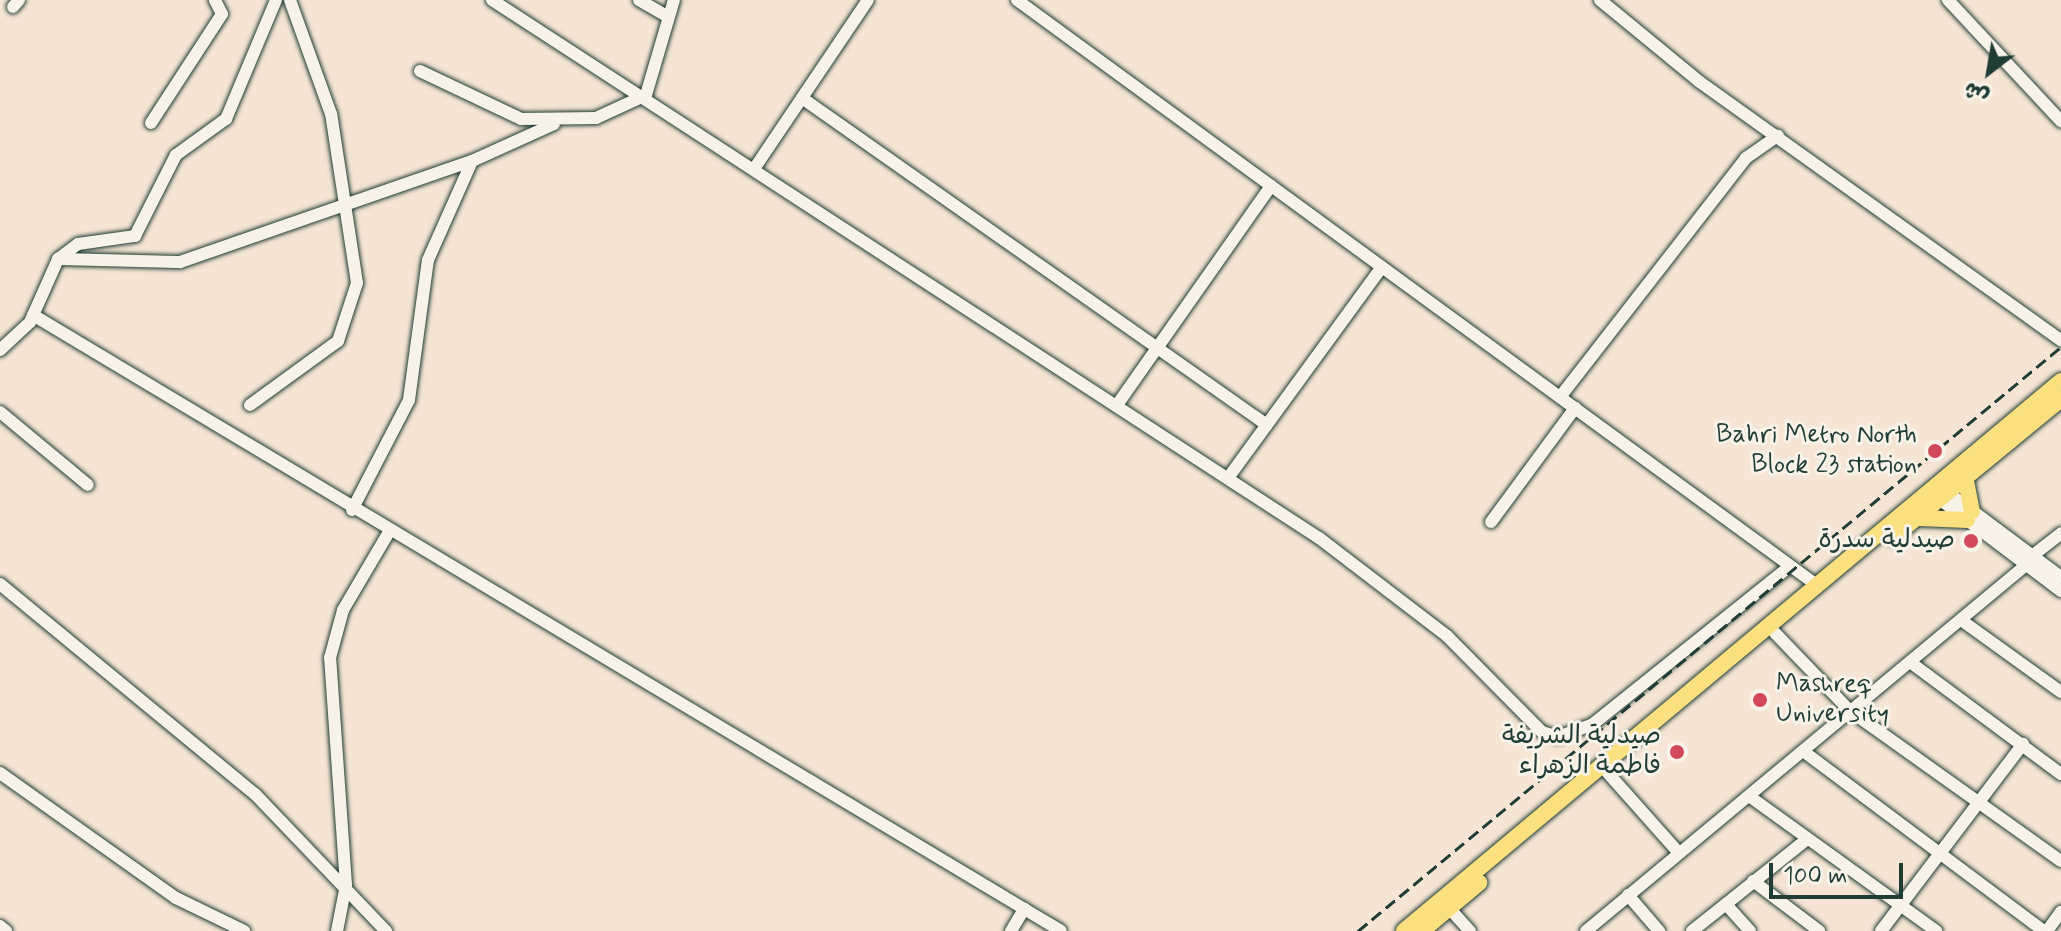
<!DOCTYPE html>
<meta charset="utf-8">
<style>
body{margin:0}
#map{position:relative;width:2061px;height:931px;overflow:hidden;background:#f6e5d4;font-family:Mynerve,"Playpen Sans Arabic",sans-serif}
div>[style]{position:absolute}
.roads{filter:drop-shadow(0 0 2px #1f3d34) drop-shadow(0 0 2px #1f3d34)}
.minor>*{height:12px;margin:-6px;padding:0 6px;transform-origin:6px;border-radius:6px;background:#f7f3e8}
.major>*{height:16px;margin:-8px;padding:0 8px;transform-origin:8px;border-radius:8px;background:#fbe080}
.rail>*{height:3px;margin-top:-1.5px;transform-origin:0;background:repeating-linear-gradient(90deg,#1f3d34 0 12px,transparent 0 18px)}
.dots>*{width:22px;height:22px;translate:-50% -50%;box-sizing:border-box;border:4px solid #f7f3e8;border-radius:50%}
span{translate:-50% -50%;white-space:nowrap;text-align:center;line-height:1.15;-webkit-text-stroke:6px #f7f3e8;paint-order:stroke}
.poi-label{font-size:26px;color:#1f3d34}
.right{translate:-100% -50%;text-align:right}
.left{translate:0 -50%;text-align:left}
.north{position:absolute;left:1949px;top:32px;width:80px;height:80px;-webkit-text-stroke:6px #f7f3e8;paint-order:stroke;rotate:211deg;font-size:22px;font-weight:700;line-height:32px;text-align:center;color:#1f3d34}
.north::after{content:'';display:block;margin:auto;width:28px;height:36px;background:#1f3d34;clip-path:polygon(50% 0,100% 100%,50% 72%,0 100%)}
.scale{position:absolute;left:1769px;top:863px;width:134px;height:36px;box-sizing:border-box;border:4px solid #1f3d34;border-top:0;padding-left:10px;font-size:24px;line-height:28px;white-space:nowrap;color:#1f3d34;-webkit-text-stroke:6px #f7f3e8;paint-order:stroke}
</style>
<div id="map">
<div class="roads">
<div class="minor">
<div style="left:492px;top:0;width:987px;rotate:33.05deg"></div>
<div style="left:1319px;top:538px;width:161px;rotate:37.4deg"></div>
<div style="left:1447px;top:636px;width:135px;rotate:45.3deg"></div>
<div style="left:1542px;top:732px;width:17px;rotate:17deg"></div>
<div style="left:1558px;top:737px;width:37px;rotate:-20deg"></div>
<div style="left:1593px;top:724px;width:250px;rotate:-38.7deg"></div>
<div style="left:639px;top:0;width:32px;rotate:30deg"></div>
<div style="left:1017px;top:0;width:992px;rotate:36.19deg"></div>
<div style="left:1600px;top:0;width:129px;rotate:39.4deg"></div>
<div style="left:1700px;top:82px;width:444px;rotate:35.6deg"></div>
<div style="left:1948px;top:0;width:166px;rotate:47deg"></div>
<div style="left:13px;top:7px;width:9px;rotate:-49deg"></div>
<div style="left:420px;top:71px;width:112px;rotate:25.4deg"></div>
<div style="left:521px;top:119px;width:75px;rotate:-0.8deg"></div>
<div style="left:596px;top:118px;width:55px;rotate:-24.7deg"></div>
<div style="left:646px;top:95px;width:99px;rotate:-73.6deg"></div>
<div style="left:802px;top:98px;width:568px;rotate:35.12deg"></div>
<div style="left:151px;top:123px;width:130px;rotate:-56.9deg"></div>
<div style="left:222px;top:14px;width:16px;rotate:-117deg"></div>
<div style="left:756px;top:166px;width:200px;rotate:-56deg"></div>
<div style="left:58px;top:259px;width:122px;rotate:1.4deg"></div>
<div style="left:180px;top:262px;width:309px;rotate:-19.1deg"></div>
<div style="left:472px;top:161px;width:90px;rotate:-24.3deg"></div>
<div style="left:33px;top:315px;width:1198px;rotate:30.93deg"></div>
<div style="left:0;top:350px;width:41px;rotate:-43deg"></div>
<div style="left:30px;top:322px;width:69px;rotate:-66deg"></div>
<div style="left:58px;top:259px;width:25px;rotate:-37deg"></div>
<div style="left:78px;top:244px;width:58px;rotate:-8deg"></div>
<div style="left:135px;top:236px;width:91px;rotate:-63.2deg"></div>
<div style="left:176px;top:155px;width:62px;rotate:-35.8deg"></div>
<div style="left:226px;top:119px;width:129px;rotate:-67.2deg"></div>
<div style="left:1560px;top:397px;width:303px;rotate:-52.1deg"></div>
<div style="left:1746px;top:158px;width:39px;rotate:-35deg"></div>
<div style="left:250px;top:405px;width:109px;rotate:-36deg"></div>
<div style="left:338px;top:341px;width:61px;rotate:-71.9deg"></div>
<div style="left:357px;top:283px;width:171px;rotate:-98.7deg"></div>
<div style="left:331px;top:114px;width:121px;rotate:-109.8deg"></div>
<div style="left:1117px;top:405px;width:268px;rotate:-54.9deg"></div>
<div style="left:0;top:412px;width:114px;rotate:39.7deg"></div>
<div style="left:1228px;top:478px;width:261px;rotate:-53.9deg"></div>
<div style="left:1950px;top:494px;width:139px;rotate:36.8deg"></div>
<div style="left:1942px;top:501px;width:149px;rotate:37.1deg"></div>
<div style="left:352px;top:510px;width:124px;rotate:-62.6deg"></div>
<div style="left:409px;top:400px;width:141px;rotate:-82.3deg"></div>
<div style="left:428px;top:260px;width:108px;rotate:-66deg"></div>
<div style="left:1491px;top:522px;width:142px;rotate:-53.6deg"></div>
<div style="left:2032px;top:556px;width:37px;rotate:-38deg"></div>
<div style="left:0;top:584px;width:330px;rotate:39.5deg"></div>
<div style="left:255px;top:794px;width:190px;rotate:46.3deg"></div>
<div style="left:1961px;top:620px;width:123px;rotate:35.8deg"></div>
<div style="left:1775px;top:633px;width:107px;rotate:46.1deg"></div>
<div style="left:1849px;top:710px;width:260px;rotate:35.5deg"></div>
<div style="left:1910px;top:662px;width:188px;rotate:36.6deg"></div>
<div style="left:1803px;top:751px;width:301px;rotate:36.8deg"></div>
<div style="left:1607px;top:772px;width:108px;rotate:48.4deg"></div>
<div style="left:0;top:773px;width:216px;rotate:35.4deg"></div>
<div style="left:176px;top:898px;width:76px;rotate:25.9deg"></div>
<div style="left:1749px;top:796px;width:231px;rotate:35.8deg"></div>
<div style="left:1753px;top:881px;width:83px;rotate:37.1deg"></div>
<div style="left:1628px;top:895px;width:48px;rotate:49.3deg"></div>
<div style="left:1450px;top:909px;width:30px;rotate:48deg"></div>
<div style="left:0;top:926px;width:8px;rotate:40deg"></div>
<div style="left:337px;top:931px;width:47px;rotate:-78.9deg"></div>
<div style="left:346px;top:885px;width:228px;rotate:-94deg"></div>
<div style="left:330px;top:658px;width:50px;rotate:-74.8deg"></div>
<div style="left:343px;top:610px;width:91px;rotate:-59.5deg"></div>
<div style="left:1011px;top:931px;width:26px;rotate:-59deg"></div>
<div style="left:1586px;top:931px;width:572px;rotate:-39.75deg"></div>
<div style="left:1692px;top:931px;width:43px;rotate:-38.5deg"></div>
<div style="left:1750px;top:931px;width:36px;rotate:-132deg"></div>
<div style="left:1726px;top:904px;width:104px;rotate:-38.7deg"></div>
<div style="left:1881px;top:931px;width:235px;rotate:-52.8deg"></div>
<div style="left:2047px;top:931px;width:24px;rotate:-54deg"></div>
</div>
<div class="major">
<div style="left:1966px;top:481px;width:31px;rotate:79deg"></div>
<div style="left:1920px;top:518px;width:47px;rotate:2.4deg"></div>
<div style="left:1893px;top:537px;width:217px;rotate:-39.4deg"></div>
<div style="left:1404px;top:931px;width:857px;rotate:-39.93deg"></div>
<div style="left:1422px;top:931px;width:75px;rotate:-40.1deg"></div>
</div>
</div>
<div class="rail">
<div style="left:1358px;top:931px;width:914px;rotate:-39.72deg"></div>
</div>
<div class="dots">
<div style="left:1935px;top:451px;background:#d1495b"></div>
<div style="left:1971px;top:541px;background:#d1495b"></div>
<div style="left:1760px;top:700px;background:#d1495b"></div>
<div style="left:1677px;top:752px;background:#d1495b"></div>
</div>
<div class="poi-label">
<span class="right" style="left:1917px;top:451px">Bahri Metro North<br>Block 23 station</span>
<span class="right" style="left:1955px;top:541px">صيدلية سدرة</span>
<span class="left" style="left:1776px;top:700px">Mashreq<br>University</span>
<span class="right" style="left:1661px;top:752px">صيدلية الشريفة<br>فاطمة الزهراء</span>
</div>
<div class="north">ش</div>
<div class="scale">100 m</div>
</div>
